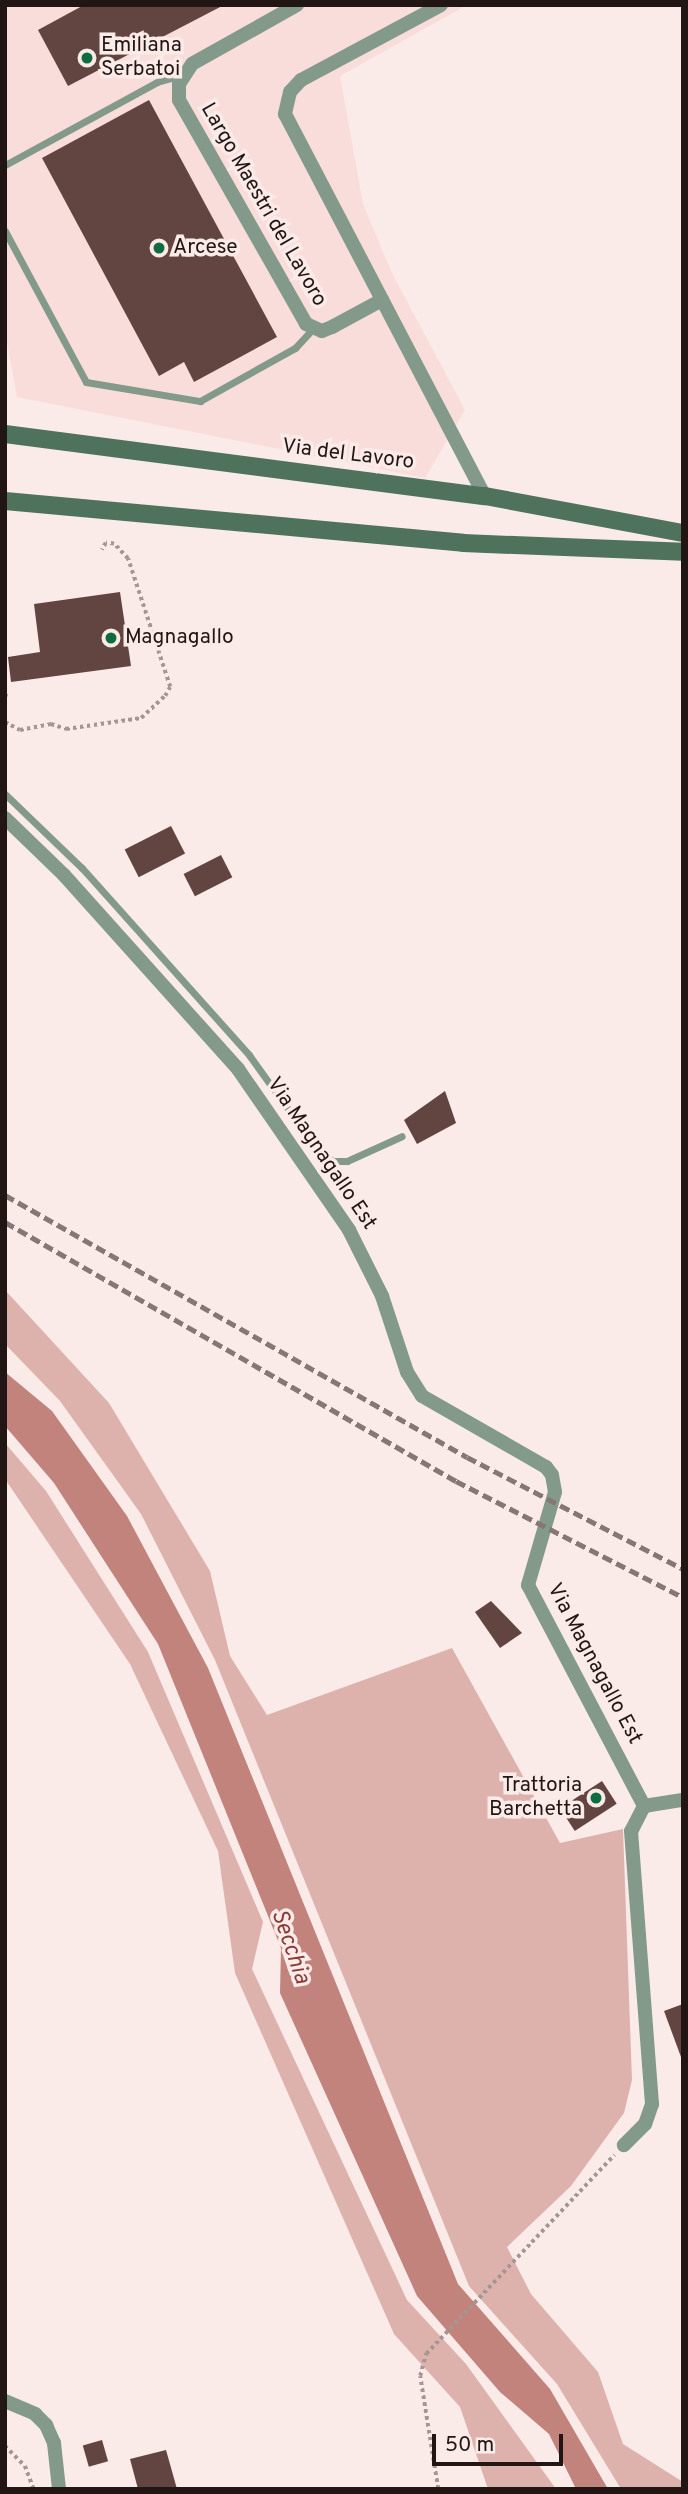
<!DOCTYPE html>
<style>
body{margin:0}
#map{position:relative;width:688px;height:2494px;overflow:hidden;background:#faebe9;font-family:Overpass,sans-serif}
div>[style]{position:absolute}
.built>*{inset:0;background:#f9ddda}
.green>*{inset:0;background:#ddb2ad}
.water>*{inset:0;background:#c2837c}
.building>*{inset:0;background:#624441;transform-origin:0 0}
.path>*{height:3.5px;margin-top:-1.75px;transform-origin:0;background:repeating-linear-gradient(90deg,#a49694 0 3.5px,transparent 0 7px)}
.service>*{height:7px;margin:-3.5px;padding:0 3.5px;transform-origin:3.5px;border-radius:3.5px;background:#839a8b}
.minor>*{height:14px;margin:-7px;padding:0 7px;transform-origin:7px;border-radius:7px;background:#839a8b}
.secondary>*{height:18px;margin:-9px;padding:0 9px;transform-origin:9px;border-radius:9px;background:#4f725c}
.rail>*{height:5px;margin-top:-2.5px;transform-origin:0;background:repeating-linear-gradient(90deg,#847775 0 10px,transparent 0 15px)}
.dots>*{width:19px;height:19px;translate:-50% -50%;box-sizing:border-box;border:4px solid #faebe9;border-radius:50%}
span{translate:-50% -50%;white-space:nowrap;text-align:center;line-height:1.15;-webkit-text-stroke:7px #faebe9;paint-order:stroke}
.poi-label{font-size:21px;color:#221614}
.left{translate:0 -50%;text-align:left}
.right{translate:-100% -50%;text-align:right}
.street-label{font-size:21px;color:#221614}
.water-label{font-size:23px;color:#8a3b36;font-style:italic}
.frame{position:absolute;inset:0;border:7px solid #221614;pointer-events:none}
.scale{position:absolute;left:432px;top:2434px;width:131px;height:32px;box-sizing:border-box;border:4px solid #221614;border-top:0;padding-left:9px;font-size:21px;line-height:24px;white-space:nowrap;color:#221614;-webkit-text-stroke:5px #faebe9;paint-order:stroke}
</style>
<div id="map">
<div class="built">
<div style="clip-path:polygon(5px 5px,467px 5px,340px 76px,363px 204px,392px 273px,465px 410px,425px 478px,17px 397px,5px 332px)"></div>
</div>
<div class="green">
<div style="clip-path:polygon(5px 1290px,109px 1403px,210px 1571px,230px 1656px,267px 1715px,452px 1648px,560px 1843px,623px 1829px,632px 2080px,624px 2113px,571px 2186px,507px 2247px,531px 2294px,598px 2372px,623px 2444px,683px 2482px,683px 2489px,621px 2489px,557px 2384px,469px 2286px,215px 1660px,141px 1514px,60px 1401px,5px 1344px)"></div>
<div style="clip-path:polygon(5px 1443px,46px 1491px,148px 1652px,263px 1922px,252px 1969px,407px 2300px,466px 2364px,556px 2489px,488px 2489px,460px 2407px,394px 2334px,235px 1973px,218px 1851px,130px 1664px,5px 1479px)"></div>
</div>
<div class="water">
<div style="clip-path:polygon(5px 1372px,52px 1411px,127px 1516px,208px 1668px,458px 2284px,550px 2389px,608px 2489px,576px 2489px,549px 2434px,500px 2392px,417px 2296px,280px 1993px,281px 1948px,158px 1644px,54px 1483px,5px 1426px)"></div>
</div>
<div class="building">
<div style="clip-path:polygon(84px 5px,224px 5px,68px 86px,38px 30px)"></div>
<div style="clip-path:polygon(149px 100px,277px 337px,194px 382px,184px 362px,159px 376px,42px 158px)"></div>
<div style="clip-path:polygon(120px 592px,131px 666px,11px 682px,8px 657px,40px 652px,34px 604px)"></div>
<div style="left:171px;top:826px;width:31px;height:52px;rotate:63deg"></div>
<div style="left:221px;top:855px;width:25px;height:42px;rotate:63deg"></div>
<div style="clip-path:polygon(445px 1091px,456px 1123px,417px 1144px,404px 1120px)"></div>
<div style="clip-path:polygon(491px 1601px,522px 1633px,500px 1648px,475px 1612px)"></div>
<div style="left:602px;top:1781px;width:27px;height:50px;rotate:57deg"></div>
<div style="clip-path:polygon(683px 2004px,683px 2057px,681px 2057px,664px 2011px)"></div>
<div style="left:102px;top:2440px;width:22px;height:20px;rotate:74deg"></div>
<div style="clip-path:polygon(166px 2450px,177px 2489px,138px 2489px,130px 2459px)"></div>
</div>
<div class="path">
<div style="left:5px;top:697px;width:7px;rotate:-74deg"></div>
<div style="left:5px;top:722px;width:17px;rotate:28deg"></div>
<div style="left:20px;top:730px;width:32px;rotate:-11deg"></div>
<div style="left:51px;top:724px;width:16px;rotate:18deg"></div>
<div style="left:66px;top:729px;width:76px;rotate:-8.3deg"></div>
<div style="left:141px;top:718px;width:33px;rotate:-43deg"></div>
<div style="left:165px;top:696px;width:10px;rotate:-61deg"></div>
<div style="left:170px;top:687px;width:135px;rotate:-108.2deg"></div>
<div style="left:128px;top:559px;width:21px;rotate:-133deg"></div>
<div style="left:114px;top:544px;width:8px;rotate:-173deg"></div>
<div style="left:106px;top:543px;width:8px;rotate:120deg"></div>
<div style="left:5px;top:2446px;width:28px;rotate:45deg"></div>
<div style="left:25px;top:2466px;width:25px;rotate:69deg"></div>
<div style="left:438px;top:2489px;width:114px;rotate:-99.1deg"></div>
<div style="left:420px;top:2376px;width:23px;rotate:-75deg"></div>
<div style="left:426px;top:2354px;width:274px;rotate:-46.6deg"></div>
</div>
<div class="service">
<div style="left:5px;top:165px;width:173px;rotate:-28.6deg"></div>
<div style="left:157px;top:82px;width:26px;rotate:-16deg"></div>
<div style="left:5px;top:231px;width:171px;rotate:61.8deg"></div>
<div style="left:86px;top:382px;width:116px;rotate:9.5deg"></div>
<div style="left:200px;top:401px;width:109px;rotate:-29.2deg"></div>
<div style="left:295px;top:348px;width:26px;rotate:-47deg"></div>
<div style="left:5px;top:794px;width:107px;rotate:43.9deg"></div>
<div style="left:82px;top:868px;width:251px;rotate:48.2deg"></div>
<div style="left:249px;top:1055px;width:118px;rotate:54.3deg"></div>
<div style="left:318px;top:1151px;width:18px;rotate:34deg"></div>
<div style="left:333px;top:1161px;width:14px"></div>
<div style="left:347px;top:1161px;width:60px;rotate:-24.4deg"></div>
</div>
<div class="minor">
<div style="left:297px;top:5px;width:120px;rotate:150.7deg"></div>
<div style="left:192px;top:64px;width:24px;rotate:123deg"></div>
<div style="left:179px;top:84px;width:16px;rotate:90deg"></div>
<div style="left:179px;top:100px;width:257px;rotate:60.4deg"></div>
<div style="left:306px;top:324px;width:17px;rotate:24deg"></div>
<div style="left:322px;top:331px;width:11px;rotate:-22deg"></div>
<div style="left:332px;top:327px;width:57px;rotate:-28.4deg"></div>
<div style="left:441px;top:5px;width:159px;rotate:151.8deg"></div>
<div style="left:301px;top:80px;width:16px;rotate:133deg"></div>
<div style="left:290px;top:92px;width:23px;rotate:103deg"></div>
<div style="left:285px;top:114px;width:431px;rotate:62.4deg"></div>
<div style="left:5px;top:818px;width:82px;rotate:44deg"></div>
<div style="left:64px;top:875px;width:261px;rotate:48.1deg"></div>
<div style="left:238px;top:1069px;width:196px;rotate:55.4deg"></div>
<div style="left:349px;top:1230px;width:74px;rotate:63.4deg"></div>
<div style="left:382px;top:1296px;width:80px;rotate:71.8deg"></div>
<div style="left:407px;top:1372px;width:28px;rotate:58deg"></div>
<div style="left:422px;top:1396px;width:143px;rotate:29.8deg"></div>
<div style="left:546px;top:1467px;width:10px;rotate:53deg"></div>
<div style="left:552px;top:1475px;width:17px;rotate:80deg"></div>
<div style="left:555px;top:1492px;width:97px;rotate:106.2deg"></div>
<div style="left:528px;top:1585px;width:250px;rotate:62.3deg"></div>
<div style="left:644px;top:1806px;width:28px;rotate:117deg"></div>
<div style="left:631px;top:1831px;width:274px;rotate:85.6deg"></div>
<div style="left:652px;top:2104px;width:21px;rotate:109deg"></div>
<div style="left:645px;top:2124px;width:30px;rotate:135deg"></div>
<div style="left:644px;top:1806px;width:39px;rotate:-9deg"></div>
<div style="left:5px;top:2401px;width:33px;rotate:23deg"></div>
<div style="left:35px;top:2414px;width:16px;rotate:45deg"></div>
<div style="left:46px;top:2425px;width:20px;rotate:66deg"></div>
<div style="left:54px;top:2443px;width:46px;rotate:83.8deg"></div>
</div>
<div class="secondary">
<div style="left:5px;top:434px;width:484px;rotate:7.4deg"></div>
<div style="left:485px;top:496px;width:201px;rotate:10.6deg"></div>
<div style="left:5px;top:501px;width:460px;rotate:5.2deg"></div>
<div style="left:463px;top:543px;width:220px;rotate:2.3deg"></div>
</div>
<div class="rail">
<div style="left:5px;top:1195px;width:531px;rotate:29.56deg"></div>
<div style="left:467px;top:1457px;width:243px;rotate:27.4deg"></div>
<div style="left:5px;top:1222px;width:520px;rotate:29.87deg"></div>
<div style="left:456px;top:1481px;width:255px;rotate:27.1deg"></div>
</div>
<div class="dots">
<div style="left:87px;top:58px;background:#0f6c40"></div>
<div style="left:159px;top:248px;background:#0f6c40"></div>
<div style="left:111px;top:638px;background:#0f6c40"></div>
<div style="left:596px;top:1798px;background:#0f6c40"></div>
</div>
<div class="poi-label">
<span class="left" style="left:101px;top:58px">Emiliana<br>Serbatoi</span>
<span class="left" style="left:173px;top:248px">Arcese</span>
<span class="left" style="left:125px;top:638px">Magnagallo</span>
<span class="right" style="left:582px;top:1798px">Trattoria<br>Barchetta</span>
</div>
<div class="street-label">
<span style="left:263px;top:205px;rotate:60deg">Largo Maestri del Lavoro</span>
<span style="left:348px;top:455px;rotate:7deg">Via del Lavoro</span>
<span style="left:321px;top:1154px;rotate:56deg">Via Magnagallo Est</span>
<span style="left:594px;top:1664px;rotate:62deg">Via Magnagallo Est</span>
</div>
<div class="water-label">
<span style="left:289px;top:1947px;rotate:71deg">Secchia</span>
</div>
<div class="frame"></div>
<div class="scale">50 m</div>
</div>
